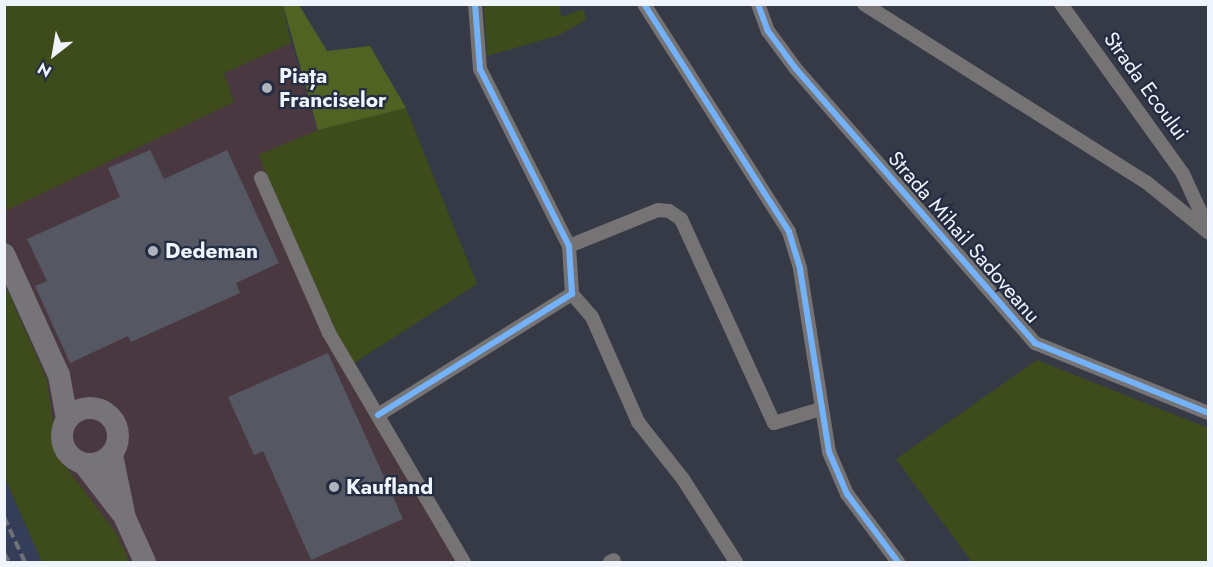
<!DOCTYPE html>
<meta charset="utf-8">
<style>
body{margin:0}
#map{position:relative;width:1213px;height:567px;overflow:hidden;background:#353a46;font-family:Jost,sans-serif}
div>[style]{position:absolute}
.commercial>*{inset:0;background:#49383f}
.built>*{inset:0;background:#353e59}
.green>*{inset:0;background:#3e4b1b}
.forest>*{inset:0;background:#516322}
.building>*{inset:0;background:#555862}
.street>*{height:14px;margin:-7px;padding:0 7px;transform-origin:7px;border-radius:7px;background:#767374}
.primary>*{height:22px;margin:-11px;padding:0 11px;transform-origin:11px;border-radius:11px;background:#767479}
.primary>.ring{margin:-11px;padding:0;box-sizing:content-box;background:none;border:22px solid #767479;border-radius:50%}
.rail>*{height:4px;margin-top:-2px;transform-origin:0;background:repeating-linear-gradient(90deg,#707178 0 9px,transparent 0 13.5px)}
.cycleway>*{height:6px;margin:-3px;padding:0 3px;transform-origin:3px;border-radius:3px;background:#73b2f8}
.dots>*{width:16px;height:16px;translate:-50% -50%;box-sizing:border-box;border:3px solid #242c42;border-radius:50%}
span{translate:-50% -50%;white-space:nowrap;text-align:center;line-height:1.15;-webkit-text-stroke:4.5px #242c42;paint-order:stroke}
.poi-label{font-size:21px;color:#f0f4fd;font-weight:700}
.left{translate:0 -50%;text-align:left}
.street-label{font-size:21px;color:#f0f4fd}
.frame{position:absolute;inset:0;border:6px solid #f0f4fd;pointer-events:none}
.north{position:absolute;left:24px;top:24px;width:60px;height:60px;-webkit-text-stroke:4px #242c42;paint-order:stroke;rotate:211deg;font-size:16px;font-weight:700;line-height:24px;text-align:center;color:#f0f4fd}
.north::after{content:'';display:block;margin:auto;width:21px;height:27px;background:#f0f4fd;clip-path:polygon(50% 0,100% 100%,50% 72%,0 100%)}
</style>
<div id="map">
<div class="commercial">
<div style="clip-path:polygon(291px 43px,318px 130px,259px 155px,351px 365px,464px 562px,130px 562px,115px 531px,58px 457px,47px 380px,5px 282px,4px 211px,234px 102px,224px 73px)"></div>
</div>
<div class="built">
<div style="clip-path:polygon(4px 478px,5px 478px,42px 562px,5px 562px)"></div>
</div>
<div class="green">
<div style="clip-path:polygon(4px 5px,283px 5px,291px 43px,224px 73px,234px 102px,5px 211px)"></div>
<div style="clip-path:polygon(484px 5px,560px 5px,561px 17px,584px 9px,586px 20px,559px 35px,487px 56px)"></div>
<div style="clip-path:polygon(406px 108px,477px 284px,351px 365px,258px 155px,318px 130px)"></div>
<div style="clip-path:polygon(4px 282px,47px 380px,58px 457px,115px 531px,130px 562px,42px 562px,5px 478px)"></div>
<div style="clip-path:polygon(1037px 360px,1208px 428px,1208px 562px,972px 562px,896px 459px)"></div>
</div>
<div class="forest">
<div style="clip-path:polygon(283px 5px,299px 5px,327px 51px,370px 46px,406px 108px,318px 130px)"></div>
</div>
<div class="building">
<div style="clip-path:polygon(150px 150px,164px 179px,227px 150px,279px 263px,236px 283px,240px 293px,131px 342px,128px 336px,70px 363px,35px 286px,47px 281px,27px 239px,120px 197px,108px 168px)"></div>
<div style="clip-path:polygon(328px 353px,403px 519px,311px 560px,263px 451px,254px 455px,228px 397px)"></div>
</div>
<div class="street">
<div style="left:644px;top:4px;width:270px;rotate:57.5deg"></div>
<div style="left:789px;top:232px;width:39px;rotate:73deg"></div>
<div style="left:800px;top:269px;width:185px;rotate:81deg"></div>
<div style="left:829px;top:452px;width:46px;rotate:66.8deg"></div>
<div style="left:847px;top:494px;width:85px;rotate:53.1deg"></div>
<div style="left:758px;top:4px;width:29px;rotate:70deg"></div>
<div style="left:768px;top:31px;width:47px;rotate:53.6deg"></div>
<div style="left:796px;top:69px;width:364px;rotate:48.9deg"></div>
<div style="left:1035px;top:343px;width:187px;rotate:22deg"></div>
<div style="left:864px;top:4px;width:333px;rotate:32.3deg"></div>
<div style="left:1146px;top:182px;width:80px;rotate:38.9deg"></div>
<div style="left:1061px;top:4px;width:209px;rotate:54.3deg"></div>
<div style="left:1183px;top:174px;width:60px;rotate:65.2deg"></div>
<div style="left:261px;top:178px;width:169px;rotate:66.3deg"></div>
<div style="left:329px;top:333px;width:266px;rotate:59.5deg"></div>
<div style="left:569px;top:246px;width:96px;rotate:-22deg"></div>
<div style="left:658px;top:210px;width:11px;rotate:5deg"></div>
<div style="left:669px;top:211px;width:14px;rotate:34deg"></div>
<div style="left:681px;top:219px;width:224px;rotate:65.5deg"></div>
<div style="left:774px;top:423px;width:49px;rotate:-16.6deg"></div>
<div style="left:572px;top:294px;width:30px;rotate:49deg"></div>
<div style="left:592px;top:317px;width:115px;rotate:66.3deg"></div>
<div style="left:638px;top:422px;width:73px;rotate:51.7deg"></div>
<div style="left:683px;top:479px;width:98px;rotate:57.4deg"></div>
<div style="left:378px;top:415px;width:229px;rotate:-32deg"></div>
<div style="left:572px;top:294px;width:48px;rotate:-93.6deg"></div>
<div style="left:569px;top:246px;width:198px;rotate:-116.7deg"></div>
<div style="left:480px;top:69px;width:65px;rotate:-94.4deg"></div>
<div style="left:610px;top:562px;width:4px;rotate:-27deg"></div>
</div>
<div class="primary">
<div style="left:4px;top:254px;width:133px;rotate:65.6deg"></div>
<div style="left:59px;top:375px;width:45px;rotate:79.7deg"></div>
<div class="ring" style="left:62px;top:408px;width:34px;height:34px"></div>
<div style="left:112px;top:455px;width:64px;rotate:78.3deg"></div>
<div style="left:125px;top:518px;width:48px;rotate:65.6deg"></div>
<div style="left:84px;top:464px;width:61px;rotate:52.4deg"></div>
</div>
<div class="rail">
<div style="left:4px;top:517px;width:50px;rotate:65deg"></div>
<div style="left:4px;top:553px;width:10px;rotate:61deg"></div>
</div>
<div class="cycleway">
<div style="left:644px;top:4px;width:270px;rotate:57.5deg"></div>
<div style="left:789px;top:232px;width:39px;rotate:73deg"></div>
<div style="left:800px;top:269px;width:185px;rotate:81deg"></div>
<div style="left:829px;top:452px;width:46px;rotate:66.8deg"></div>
<div style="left:847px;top:494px;width:85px;rotate:53.1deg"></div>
<div style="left:758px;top:4px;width:29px;rotate:70deg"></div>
<div style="left:768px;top:31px;width:47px;rotate:53.6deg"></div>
<div style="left:796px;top:69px;width:364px;rotate:48.9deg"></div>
<div style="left:1035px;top:343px;width:187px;rotate:22deg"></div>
<div style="left:378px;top:415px;width:229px;rotate:-32deg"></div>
<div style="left:572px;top:294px;width:48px;rotate:-93.6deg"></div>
<div style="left:569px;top:246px;width:198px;rotate:-116.7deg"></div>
<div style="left:480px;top:69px;width:65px;rotate:-94.4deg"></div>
</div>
<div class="dots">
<div style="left:267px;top:88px;background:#afb3bd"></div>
<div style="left:153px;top:251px;background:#afb3bd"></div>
<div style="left:334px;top:487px;background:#afb3bd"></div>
</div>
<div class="poi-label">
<span class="left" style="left:279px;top:88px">Piața<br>Franciselor</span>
<span class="left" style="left:165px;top:251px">Dedeman</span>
<span class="left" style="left:346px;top:487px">Kaufland</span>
</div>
<div class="street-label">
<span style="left:1146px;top:86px;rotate:54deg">Strada Ecoului</span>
<span style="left:964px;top:237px;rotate:49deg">Strada Mihail Sadoveanu</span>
</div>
<div class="frame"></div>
<div class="north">N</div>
</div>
